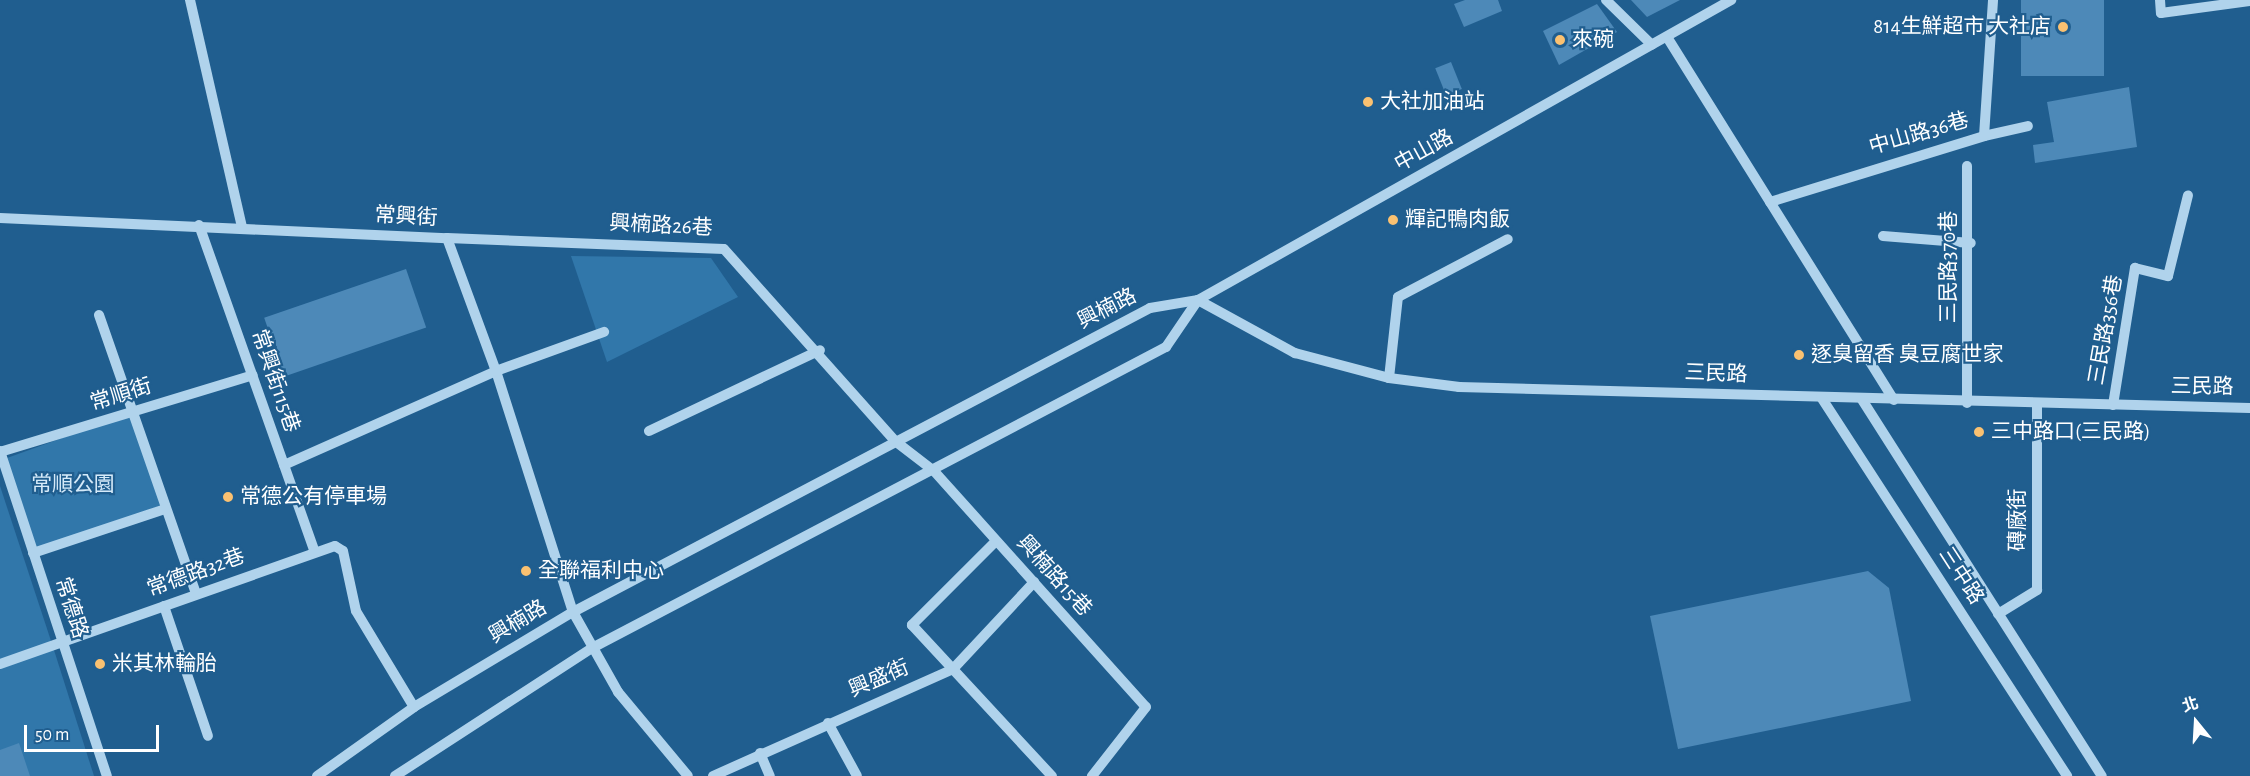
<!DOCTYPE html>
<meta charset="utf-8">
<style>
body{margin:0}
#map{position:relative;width:2250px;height:776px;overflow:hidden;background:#205e8f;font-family:"Alegreya Sans","Noto Sans TC",sans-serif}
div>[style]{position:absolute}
.green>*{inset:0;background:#3177aa;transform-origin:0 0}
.building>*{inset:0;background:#4d89b8;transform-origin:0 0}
.minor>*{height:10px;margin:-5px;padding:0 5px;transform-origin:5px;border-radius:5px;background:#b0d3ec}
.dots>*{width:16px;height:16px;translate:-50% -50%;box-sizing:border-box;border:3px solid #205e8f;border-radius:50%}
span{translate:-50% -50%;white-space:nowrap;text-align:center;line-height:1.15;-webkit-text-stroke:4.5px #205e8f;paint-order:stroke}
.poi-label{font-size:21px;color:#fff}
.right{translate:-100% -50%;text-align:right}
.left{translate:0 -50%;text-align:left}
.street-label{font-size:21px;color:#fff}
.park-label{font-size:21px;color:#d5eaf9}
.north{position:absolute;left:2166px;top:692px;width:60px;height:60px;-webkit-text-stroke:4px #205e8f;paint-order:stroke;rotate:342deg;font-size:16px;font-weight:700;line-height:24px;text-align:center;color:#fff}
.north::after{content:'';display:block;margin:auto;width:21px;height:27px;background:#fff;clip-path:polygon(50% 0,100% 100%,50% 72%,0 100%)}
.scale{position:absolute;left:24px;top:725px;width:135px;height:27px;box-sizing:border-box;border:3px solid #fff;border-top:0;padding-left:8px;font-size:18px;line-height:21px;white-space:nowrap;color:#fff;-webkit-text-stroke:4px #205e8f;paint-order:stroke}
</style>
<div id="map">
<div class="green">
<div style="clip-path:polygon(571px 256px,711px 258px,738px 297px,607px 362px)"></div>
<div style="left:131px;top:413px;width:102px;height:137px;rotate:70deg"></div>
<div style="clip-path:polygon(0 486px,53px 647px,94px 776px,0 776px)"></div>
</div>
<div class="building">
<div style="clip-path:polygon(1465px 0,1498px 0,1502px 11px,1464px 27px,1454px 4px)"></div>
<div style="clip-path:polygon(1631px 0,1680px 0,1647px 17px)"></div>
<div style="left:2021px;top:0;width:83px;height:76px"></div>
<div style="clip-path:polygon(1597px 4px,1617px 32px,1559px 65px,1543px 31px)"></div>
<div style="left:1451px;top:62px;width:29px;height:17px;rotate:68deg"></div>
<div style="clip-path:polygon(2129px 87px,2137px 147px,2035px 163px,2033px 145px,2054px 142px,2047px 102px)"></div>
<div style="left:406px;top:269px;width:62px;height:150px;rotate:71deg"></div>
<div style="clip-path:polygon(1868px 571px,1889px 588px,1911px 701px,1678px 749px,1650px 616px)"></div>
<div style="clip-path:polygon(19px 743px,30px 776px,0 776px,0 750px)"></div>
</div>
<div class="minor">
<div style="left:190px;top:0;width:233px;rotate:77.1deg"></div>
<div style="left:1606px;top:0;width:64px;rotate:44.4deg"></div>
<div style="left:2160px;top:0;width:13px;rotate:86deg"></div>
<div style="left:2161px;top:13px;width:90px;rotate:-7.7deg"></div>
<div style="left:1667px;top:37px;width:428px;rotate:58deg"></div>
<div style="left:1984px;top:136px;width:45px;rotate:-12.8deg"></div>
<div style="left:1967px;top:166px;width:237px;rotate:90deg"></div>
<div style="left:1770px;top:202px;width:224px;rotate:-17.1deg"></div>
<div style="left:1984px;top:136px;width:136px;rotate:-86.2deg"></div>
<div style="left:0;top:218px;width:447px;rotate:2.6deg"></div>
<div style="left:447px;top:238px;width:142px;rotate:69.8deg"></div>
<div style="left:496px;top:371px;width:253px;rotate:72.3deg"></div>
<div style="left:573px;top:612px;width:92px;rotate:60.6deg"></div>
<div style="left:618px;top:692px;width:109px;rotate:50.2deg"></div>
<div style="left:199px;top:225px;width:345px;rotate:70.5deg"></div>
<div style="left:1883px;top:236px;width:88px;rotate:4.5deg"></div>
<div style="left:447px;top:238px;width:277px;rotate:2.3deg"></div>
<div style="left:724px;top:249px;width:257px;rotate:48.3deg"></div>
<div style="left:895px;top:441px;width:49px;rotate:37.6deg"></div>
<div style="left:934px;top:471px;width:317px;rotate:48.1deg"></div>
<div style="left:1146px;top:707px;width:88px;rotate:128deg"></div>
<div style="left:1198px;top:300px;width:111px;rotate:28.7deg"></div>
<div style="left:1295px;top:353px;width:97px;rotate:14.9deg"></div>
<div style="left:1389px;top:378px;width:71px;rotate:7.3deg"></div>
<div style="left:1459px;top:387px;width:791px;rotate:1.52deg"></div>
<div style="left:99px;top:315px;width:295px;rotate:70.8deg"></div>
<div style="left:1389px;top:378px;width:81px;rotate:-83.7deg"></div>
<div style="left:1398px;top:297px;width:124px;rotate:-27.8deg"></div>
<div style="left:1821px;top:397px;width:452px;rotate:57deg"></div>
<div style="left:1861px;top:398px;width:448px;rotate:57.5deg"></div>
<div style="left:2113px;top:405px;width:139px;rotate:-80.9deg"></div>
<div style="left:2135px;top:268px;width:34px;rotate:14deg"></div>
<div style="left:2168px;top:276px;width:83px;rotate:-76.1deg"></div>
<div style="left:649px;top:431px;width:189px;rotate:-25.3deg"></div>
<div style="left:0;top:451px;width:342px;rotate:71.8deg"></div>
<div style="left:0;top:452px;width:264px;rotate:-16.9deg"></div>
<div style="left:284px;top:465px;width:232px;rotate:-23.9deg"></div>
<div style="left:496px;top:371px;width:115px;rotate:-19.9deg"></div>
<div style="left:996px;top:541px;width:119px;rotate:135deg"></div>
<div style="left:912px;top:625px;width:206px;rotate:47.2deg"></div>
<div style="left:33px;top:553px;width:139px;rotate:-18.4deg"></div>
<div style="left:164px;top:606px;width:137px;rotate:71.3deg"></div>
<div style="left:1998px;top:614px;width:46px;rotate:-31.6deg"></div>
<div style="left:2037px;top:590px;width:186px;rotate:-90deg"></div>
<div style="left:0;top:664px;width:355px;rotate:-19.4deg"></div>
<div style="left:335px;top:546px;width:9px;rotate:32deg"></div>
<div style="left:343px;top:551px;width:61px;rotate:77.8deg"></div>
<div style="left:356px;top:611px;width:112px;rotate:58.9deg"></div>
<div style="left:828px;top:723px;width:60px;rotate:61.3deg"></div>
<div style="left:760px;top:753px;width:25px;rotate:67deg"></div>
<div style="left:317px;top:776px;width:119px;rotate:-35.4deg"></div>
<div style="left:414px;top:707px;width:185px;rotate:-30.9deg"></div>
<div style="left:573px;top:612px;width:652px;rotate:-27.78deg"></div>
<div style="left:1150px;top:308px;width:49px;rotate:-9.5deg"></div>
<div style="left:1198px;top:300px;width:612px;rotate:-29.37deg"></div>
<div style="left:395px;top:776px;width:237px;rotate:-33deg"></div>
<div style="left:594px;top:647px;width:646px;rotate:-27.68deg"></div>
<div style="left:1166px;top:347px;width:57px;rotate:-55.8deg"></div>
<div style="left:713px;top:776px;width:263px;rotate:-24deg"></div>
<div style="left:953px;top:669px;width:119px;rotate:-47deg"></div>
</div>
<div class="dots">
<div style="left:2063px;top:27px;background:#fac171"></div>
<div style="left:1560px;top:40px;background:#fac171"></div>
<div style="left:1368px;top:102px;background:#fac171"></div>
<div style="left:1393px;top:220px;background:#fac171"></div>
<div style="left:1799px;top:355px;background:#fac171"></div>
<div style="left:1979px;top:432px;background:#fac171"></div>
<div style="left:228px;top:497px;background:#fac171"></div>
<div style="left:526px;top:571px;background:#fac171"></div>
<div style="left:100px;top:664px;background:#fac171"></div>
</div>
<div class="poi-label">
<span class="right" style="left:2051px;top:27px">814生鮮超市 大社店</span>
<span class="left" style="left:1572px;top:40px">來碗</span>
<span class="left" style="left:1380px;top:102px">大社加油站</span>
<span class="left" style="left:1405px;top:220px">輝記鴨肉飯</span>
<span class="left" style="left:1811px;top:355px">逐臭留香 臭豆腐世家</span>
<span class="left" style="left:1991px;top:432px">三中路口(三民路)</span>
<span class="left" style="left:240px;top:497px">常德公有停車場</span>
<span class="left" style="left:538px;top:571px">全聯福利中心</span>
<span class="left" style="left:112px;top:664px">米其林輪胎</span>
</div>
<div class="street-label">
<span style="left:1919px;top:134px;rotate:-16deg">中山路36巷</span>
<span style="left:1424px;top:151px;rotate:-29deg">中山路</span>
<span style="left:406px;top:217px;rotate:3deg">常興街</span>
<span style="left:661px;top:226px;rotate:3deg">興楠路26巷</span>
<span style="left:1949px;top:267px;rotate:-90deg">三民路370巷</span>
<span style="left:1107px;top:309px;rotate:-27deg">興楠路</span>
<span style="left:2106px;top:330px;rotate:-80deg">三民路356巷</span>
<span style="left:1716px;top:374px;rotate:2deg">三民路</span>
<span style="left:275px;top:381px;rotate:71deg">常興街115巷</span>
<span style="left:2202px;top:387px;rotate:1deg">三民路</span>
<span style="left:121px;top:395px;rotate:-17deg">常順街</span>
<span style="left:2018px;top:520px;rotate:-90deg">磚廠街</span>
<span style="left:196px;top:573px;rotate:-20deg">常德路32巷</span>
<span style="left:1054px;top:576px;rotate:48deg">興楠路15巷</span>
<span style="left:1961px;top:576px;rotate:57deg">三中路</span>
<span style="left:71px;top:608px;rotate:72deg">常德路</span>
<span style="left:518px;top:622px;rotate:-31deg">興楠路</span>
<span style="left:879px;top:679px;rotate:-23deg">興盛街</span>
</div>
<div class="park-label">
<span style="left:73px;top:485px">常順公園</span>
</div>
<div class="north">北</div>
<div class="scale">50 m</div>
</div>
